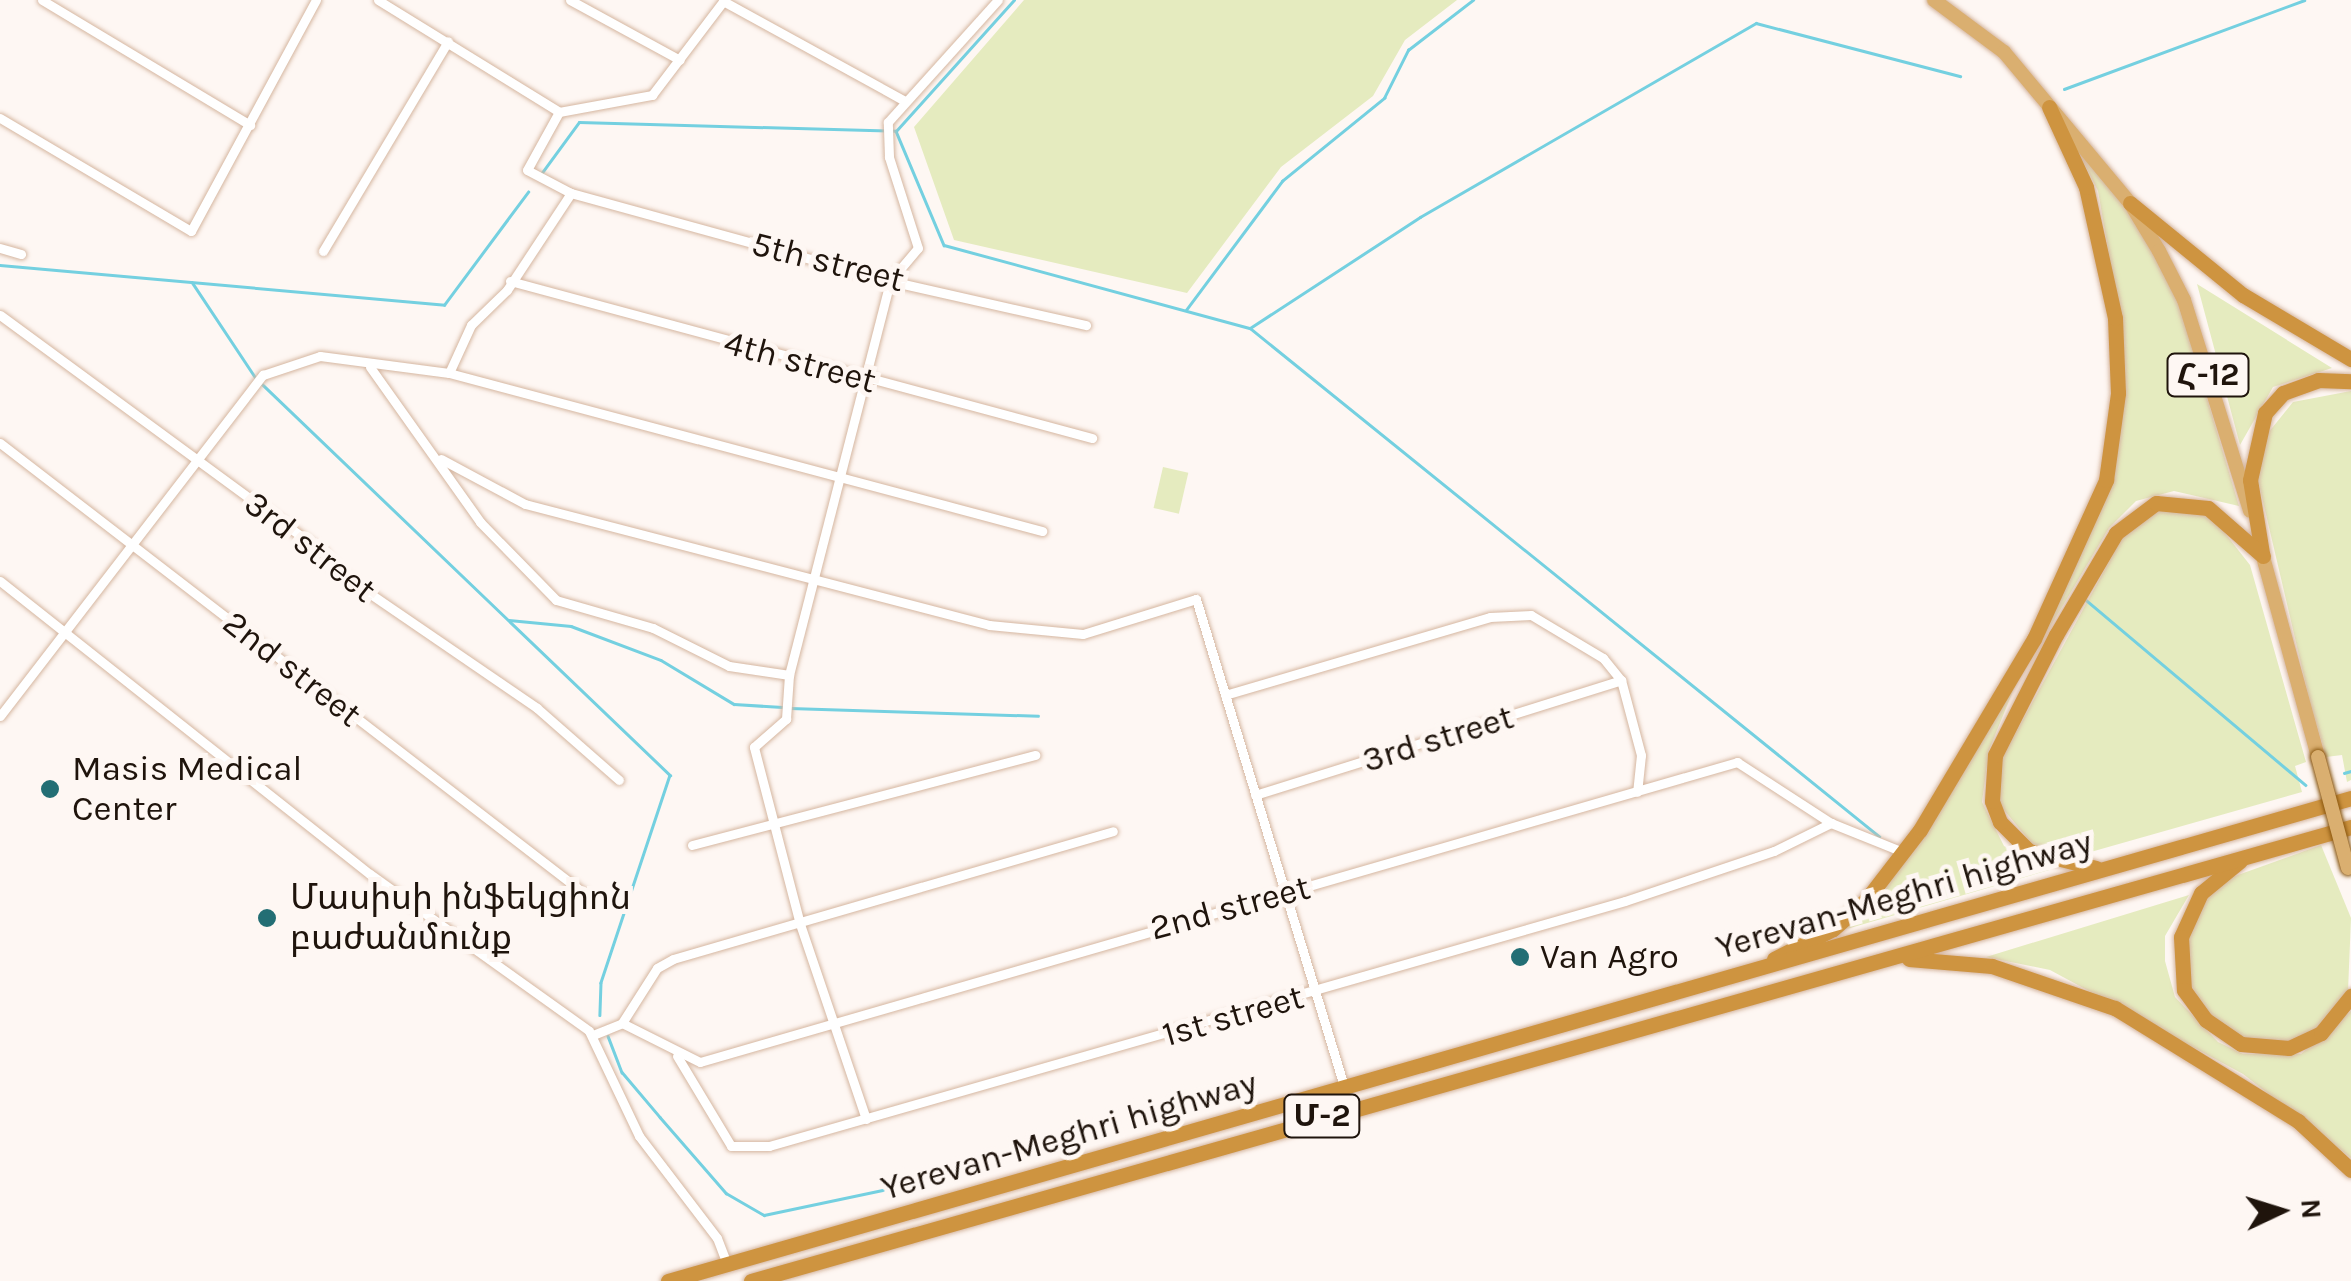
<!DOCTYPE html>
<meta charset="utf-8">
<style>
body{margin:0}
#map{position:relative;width:2351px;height:1281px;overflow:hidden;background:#fef7f3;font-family:Karla,"Noto Sans Armenian",sans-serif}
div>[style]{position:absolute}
.green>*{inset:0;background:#e5ebbf;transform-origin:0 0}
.stream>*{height:2.5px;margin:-1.25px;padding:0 1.25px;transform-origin:1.25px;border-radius:1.25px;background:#74d0e0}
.roads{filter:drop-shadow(0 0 2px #d5b6a0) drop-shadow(0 0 2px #d5b6a0)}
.minor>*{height:9px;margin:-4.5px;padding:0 4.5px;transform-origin:4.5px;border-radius:4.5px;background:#fff}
.primary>*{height:14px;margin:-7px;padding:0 7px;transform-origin:7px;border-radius:7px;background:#daaf70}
.trunk>*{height:15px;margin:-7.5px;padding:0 7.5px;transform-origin:7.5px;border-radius:7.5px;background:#ce9440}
.bridges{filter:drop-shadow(0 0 2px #89560f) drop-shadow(0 0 2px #89560f)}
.primary-bridge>*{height:14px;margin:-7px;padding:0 7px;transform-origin:7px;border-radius:7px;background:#daaf70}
.dots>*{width:28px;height:28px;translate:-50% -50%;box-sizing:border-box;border:5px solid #fef7f3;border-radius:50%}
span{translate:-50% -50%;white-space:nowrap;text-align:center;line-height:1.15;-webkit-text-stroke:10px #fef7f3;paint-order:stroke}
.shield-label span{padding:2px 8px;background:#fef7f3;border:2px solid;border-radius:8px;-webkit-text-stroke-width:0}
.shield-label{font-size:32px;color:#1f140c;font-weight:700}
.street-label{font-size:35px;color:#1f140c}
.poi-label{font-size:35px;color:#1f140c}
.left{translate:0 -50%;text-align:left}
.north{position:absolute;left:2231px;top:1161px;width:100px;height:100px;-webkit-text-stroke:8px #fef7f3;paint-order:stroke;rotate:86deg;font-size:28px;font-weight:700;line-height:40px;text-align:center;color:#1f140c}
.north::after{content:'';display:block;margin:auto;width:35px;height:45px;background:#1f140c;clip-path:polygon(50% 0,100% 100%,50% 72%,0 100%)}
</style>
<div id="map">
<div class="green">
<div style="clip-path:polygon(1024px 0,1457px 0,1405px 40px,1373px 96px,1281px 167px,1187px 293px,954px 240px,914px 127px)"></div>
<div style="clip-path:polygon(2077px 149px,2139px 223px,2177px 297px,2239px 506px,2174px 491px,2136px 501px,2109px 528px,2015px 686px,1989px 750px,1982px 802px,2004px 846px,2049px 870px,1833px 933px,1868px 903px,2033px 641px,2106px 474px,2121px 324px,2098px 191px)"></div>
<div style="clip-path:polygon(2197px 284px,2332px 368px,2273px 387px,2240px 445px)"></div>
<div style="clip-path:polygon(2351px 391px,2351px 780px,2347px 782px,2342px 755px,2326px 757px,2309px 698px,2257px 476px,2268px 433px,2293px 402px)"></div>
<div style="left:1163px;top:467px;width:26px;height:42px;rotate:13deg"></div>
<div style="clip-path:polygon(2179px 505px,2213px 518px,2250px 565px,2306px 762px,2295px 766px,2302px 792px,2073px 857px,2034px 846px,1999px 804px,2002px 758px,2122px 538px,2155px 508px)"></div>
<div style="clip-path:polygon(2321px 845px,2351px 918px,2348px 991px,2322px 1026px,2284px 1043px,2240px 1037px,2209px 1015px,2189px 982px,2186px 943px,2200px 904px,2224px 880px)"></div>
<div style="clip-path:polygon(2189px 895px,2165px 936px,2165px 961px,2175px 997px,2218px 1042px,2243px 1054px,2301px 1054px,2351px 1011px,2351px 1158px,2243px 1074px,2050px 970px,1986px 957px)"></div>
</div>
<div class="stream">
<div style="left:2064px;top:89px;width:256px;rotate:-20.3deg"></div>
<div style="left:896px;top:131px;width:124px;rotate:67.2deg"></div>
<div style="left:944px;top:245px;width:317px;rotate:15.2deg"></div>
<div style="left:1250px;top:328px;width:203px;rotate:-33.1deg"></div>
<div style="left:1420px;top:217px;width:388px;rotate:-30deg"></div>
<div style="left:1756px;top:23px;width:211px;rotate:14.6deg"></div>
<div style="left:541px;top:174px;width:64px;rotate:-53.8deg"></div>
<div style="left:579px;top:122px;width:317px;rotate:1.6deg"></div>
<div style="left:896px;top:131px;width:176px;rotate:-48deg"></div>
<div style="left:0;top:265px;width:446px;rotate:5.1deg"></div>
<div style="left:444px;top:305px;width:141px;rotate:-53.4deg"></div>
<div style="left:192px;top:282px;width:114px;rotate:56.4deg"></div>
<div style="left:1186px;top:310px;width:161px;rotate:-53.3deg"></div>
<div style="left:1282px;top:181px;width:132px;rotate:-39.1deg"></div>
<div style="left:1384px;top:98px;width:54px;rotate:-63.4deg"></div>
<div style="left:1408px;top:50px;width:82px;rotate:-37.6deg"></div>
<div style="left:1250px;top:328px;width:809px;rotate:38.93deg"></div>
<div style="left:261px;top:383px;width:567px;rotate:43.78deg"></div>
<div style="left:670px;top:775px;width:219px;rotate:108.4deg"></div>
<div style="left:601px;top:983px;width:32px;rotate:92deg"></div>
<div style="left:2086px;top:600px;width:287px;rotate:40.1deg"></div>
<div style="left:509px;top:620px;width:62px;rotate:5.5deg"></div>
<div style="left:571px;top:626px;width:96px;rotate:20.7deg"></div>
<div style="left:661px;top:660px;width:85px;rotate:31.1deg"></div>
<div style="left:734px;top:704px;width:48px;rotate:3.6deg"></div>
<div style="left:790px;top:708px;width:248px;rotate:1.8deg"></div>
<div style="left:2344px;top:773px;width:7px;rotate:-16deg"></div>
<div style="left:608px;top:1036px;width:39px;rotate:69deg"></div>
<div style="left:622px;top:1072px;width:59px;rotate:49.8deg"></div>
<div style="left:660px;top:1117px;width:101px;rotate:49deg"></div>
<div style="left:726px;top:1193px;width:44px;rotate:30.1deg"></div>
<div style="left:764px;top:1215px;width:214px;rotate:-11.9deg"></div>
</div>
<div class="roads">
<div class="minor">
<div style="left:42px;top:0;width:243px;rotate:31deg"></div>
<div style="left:378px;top:0;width:213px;rotate:31.7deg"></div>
<div style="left:559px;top:112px;width:95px;rotate:-10.4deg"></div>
<div style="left:652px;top:95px;width:119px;rotate:-52.8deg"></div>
<div style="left:570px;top:0;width:125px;rotate:28.6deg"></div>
<div style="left:723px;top:1px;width:208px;rotate:28.8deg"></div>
<div style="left:559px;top:112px;width:66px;rotate:118.9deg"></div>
<div style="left:527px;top:170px;width:50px;rotate:27.6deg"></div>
<div style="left:571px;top:193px;width:331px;rotate:15.4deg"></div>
<div style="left:890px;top:281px;width:201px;rotate:12.7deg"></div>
<div style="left:0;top:118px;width:222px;rotate:30.6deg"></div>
<div style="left:191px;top:231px;width:263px;rotate:-61.6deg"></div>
<div style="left:0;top:248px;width:22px;rotate:16deg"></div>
<div style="left:323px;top:251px;width:244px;rotate:-59.2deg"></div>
<div style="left:510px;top:281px;width:603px;rotate:15.1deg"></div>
<div style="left:0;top:315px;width:401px;rotate:36.3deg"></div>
<div style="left:323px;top:552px;width:24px;rotate:54deg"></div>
<div style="left:337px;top:571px;width:242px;rotate:34.4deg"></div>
<div style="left:537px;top:708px;width:109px;rotate:41.3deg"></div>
<div style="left:370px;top:367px;width:190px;rotate:54.6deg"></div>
<div style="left:480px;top:522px;width:109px;rotate:45.7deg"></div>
<div style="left:556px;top:600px;width:101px;rotate:16.1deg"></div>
<div style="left:653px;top:628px;width:85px;rotate:26.6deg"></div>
<div style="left:729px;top:666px;width:61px;rotate:8.5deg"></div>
<div style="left:449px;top:373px;width:53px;rotate:-65.4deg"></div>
<div style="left:471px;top:325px;width:50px;rotate:-44.2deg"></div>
<div style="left:507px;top:290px;width:116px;rotate:-56.6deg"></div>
<div style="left:0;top:443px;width:739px;rotate:37.63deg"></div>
<div style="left:441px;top:459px;width:95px;rotate:28.2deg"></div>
<div style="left:525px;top:504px;width:480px;rotate:14.6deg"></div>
<div style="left:989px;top:625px;width:94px;rotate:5.5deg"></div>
<div style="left:1083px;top:634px;width:118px;rotate:-17.2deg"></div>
<div style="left:1196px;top:599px;width:509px;rotate:73.1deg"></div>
<div style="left:0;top:581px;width:472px;rotate:38.4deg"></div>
<div style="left:370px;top:874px;width:269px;rotate:35.6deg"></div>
<div style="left:589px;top:1031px;width:116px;rotate:64.5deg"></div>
<div style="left:639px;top:1136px;width:128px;rotate:52.6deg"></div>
<div style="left:717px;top:1238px;width:28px;rotate:69deg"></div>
<div style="left:1621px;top:680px;width:78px;rotate:75.1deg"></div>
<div style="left:1641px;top:755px;width:37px;rotate:96deg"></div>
<div style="left:1225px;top:695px;width:276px;rotate:-16.4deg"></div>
<div style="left:1490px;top:617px;width:41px;rotate:-2.8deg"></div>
<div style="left:1531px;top:615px;width:84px;rotate:30.8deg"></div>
<div style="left:1603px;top:658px;width:28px;rotate:51deg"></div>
<div style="left:0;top:716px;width:431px;rotate:-52.4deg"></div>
<div style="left:263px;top:375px;width:60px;rotate:-18.4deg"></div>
<div style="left:320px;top:356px;width:130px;rotate:7.5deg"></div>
<div style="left:449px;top:373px;width:614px;rotate:14.92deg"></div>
<div style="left:1255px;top:795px;width:384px;rotate:-17.4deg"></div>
<div style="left:692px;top:845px;width:355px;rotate:-14.7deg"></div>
<div style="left:622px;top:1023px;width:87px;rotate:26.6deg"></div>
<div style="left:700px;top:1062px;width:1080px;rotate:-16.13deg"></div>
<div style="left:1737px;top:762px;width:112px;rotate:33deg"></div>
<div style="left:1831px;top:823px;width:78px;rotate:21.9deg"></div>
<div style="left:622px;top:1023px;width:65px;rotate:-57.5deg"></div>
<div style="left:657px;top:968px;width:18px;rotate:-29deg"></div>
<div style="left:673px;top:959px;width:458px;rotate:-16.2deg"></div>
<div style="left:593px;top:1035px;width:31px;rotate:-22deg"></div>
<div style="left:677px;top:1056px;width:105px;rotate:59deg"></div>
<div style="left:731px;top:1146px;width:38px"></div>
<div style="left:769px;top:1146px;width:890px;rotate:-15.97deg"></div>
<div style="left:1625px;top:901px;width:157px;rotate:-18.6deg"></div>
<div style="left:1774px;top:851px;width:64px;rotate:-26.2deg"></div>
<div style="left:866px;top:1119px;width:206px;rotate:-108.7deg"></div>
<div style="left:800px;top:924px;width:183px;rotate:-104.6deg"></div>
<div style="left:754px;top:747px;width:43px;rotate:-41.2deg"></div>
<div style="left:786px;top:719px;width:44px;rotate:-86.1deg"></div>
<div style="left:789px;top:675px;width:407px;rotate:-75.6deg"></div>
<div style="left:890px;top:281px;width:43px;rotate:-49.7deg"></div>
<div style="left:918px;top:248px;width:96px;rotate:-107.7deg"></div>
<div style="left:889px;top:157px;width:35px;rotate:-92deg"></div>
<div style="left:888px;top:122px;width:164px;rotate:-48deg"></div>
</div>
<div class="primary">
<div style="left:1934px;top:0;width:87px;rotate:36.6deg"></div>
<div style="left:2004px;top:52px;width:197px;rotate:50.2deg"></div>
<div style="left:2130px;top:203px;width:56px;rotate:58.9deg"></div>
<div style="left:2159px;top:251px;width:55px;rotate:63deg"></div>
<div style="left:2184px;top:300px;width:221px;rotate:72.6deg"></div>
<div style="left:2260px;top:546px;width:219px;rotate:74.6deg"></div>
</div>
<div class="trunk">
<div style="left:2130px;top:203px;width:146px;rotate:39.2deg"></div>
<div style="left:2243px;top:295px;width:126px;rotate:30.7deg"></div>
<div style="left:2262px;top:553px;width:74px;rotate:-99.3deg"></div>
<div style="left:2250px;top:480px;width:69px;rotate:-77.4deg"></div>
<div style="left:2265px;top:413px;width:27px;rotate:-48deg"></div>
<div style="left:2283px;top:393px;width:37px;rotate:-20deg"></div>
<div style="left:2318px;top:380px;width:33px;rotate:2deg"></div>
<div style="left:2240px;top:861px;width:50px;rotate:140.6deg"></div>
<div style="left:2201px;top:893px;width:48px;rotate:114.4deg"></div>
<div style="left:2181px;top:937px;width:53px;rotate:86.8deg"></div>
<div style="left:2184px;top:990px;width:37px;rotate:54deg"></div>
<div style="left:2206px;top:1020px;width:42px;rotate:34.4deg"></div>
<div style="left:2241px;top:1044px;width:48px;rotate:4.8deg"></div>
<div style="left:2289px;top:1048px;width:35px;rotate:-25deg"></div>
<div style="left:2321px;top:1033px;width:48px;rotate:-51deg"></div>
<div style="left:2096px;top:868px;width:69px;rotate:-165.8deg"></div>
<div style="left:2029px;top:851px;width:41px;rotate:-135deg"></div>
<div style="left:2000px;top:822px;width:22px;rotate:-111deg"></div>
<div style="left:1992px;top:801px;width:46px;rotate:-86.3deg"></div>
<div style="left:1995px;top:755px;width:135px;rotate:-63.1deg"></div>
<div style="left:2056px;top:635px;width:118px;rotate:-59.5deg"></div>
<div style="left:2116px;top:533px;width:50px;rotate:-36.9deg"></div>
<div style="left:2156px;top:503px;width:52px;rotate:5.5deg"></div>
<div style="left:2208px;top:508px;width:73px;rotate:41.1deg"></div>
<div style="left:1774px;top:959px;width:66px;rotate:-27deg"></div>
<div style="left:1833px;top:929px;width:44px;rotate:-41.3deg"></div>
<div style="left:1866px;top:900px;width:88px;rotate:-52.4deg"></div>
<div style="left:1920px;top:830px;width:222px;rotate:-59.2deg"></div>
<div style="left:2034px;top:639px;width:175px;rotate:-65.6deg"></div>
<div style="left:2106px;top:480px;width:88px;rotate:-82.1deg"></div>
<div style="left:2118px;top:393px;width:75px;rotate:-92.3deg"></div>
<div style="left:2115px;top:318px;width:134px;rotate:-102.5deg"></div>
<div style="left:2086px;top:187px;width:88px;rotate:-114.8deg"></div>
<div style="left:1909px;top:959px;width:83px;rotate:4.8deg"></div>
<div style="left:1992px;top:966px;width:130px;rotate:18.9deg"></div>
<div style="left:2115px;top:1008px;width:215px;rotate:31.7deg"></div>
<div style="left:2298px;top:1121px;width:72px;rotate:42.8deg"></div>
<div style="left:668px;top:1281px;width:1751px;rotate:-16.01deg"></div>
<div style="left:751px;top:1281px;width:1663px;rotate:-15.84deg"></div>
</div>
</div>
<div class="bridges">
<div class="primary-bridge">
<div style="left:2318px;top:757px;width:115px;rotate:74.9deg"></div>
</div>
</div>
<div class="dots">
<div style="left:50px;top:789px;background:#236e74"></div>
<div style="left:267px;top:918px;background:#236e74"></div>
<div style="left:1520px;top:957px;background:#236e74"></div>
</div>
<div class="shield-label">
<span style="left:2208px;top:375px">Հ-12</span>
<span style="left:1322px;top:1116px">Մ-2</span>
</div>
<div class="street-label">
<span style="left:828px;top:262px;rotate:14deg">5th street</span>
<span style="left:800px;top:362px;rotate:15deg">4th street</span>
<span style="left:310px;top:547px;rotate:38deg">3rd street</span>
<span style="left:292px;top:669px;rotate:38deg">2nd street</span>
<span style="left:1438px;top:739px;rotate:-17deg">3rd street</span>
<span style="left:1904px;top:895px;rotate:-16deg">Yerevan-Meghri highway</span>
<span style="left:1230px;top:908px;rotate:-15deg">2nd street</span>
<span style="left:1233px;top:1016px;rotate:-16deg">1st street</span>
<span style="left:1069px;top:1136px;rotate:-16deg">Yerevan-Meghri highway</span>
</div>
<div class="poi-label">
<span class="left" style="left:72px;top:789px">Masis Medical<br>Center</span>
<span class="left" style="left:290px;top:918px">Մասիսի ինֆեկցիոն<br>բաժանմունք</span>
<span class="left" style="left:1540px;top:957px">Van Agro</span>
</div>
<div class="north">N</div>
</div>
